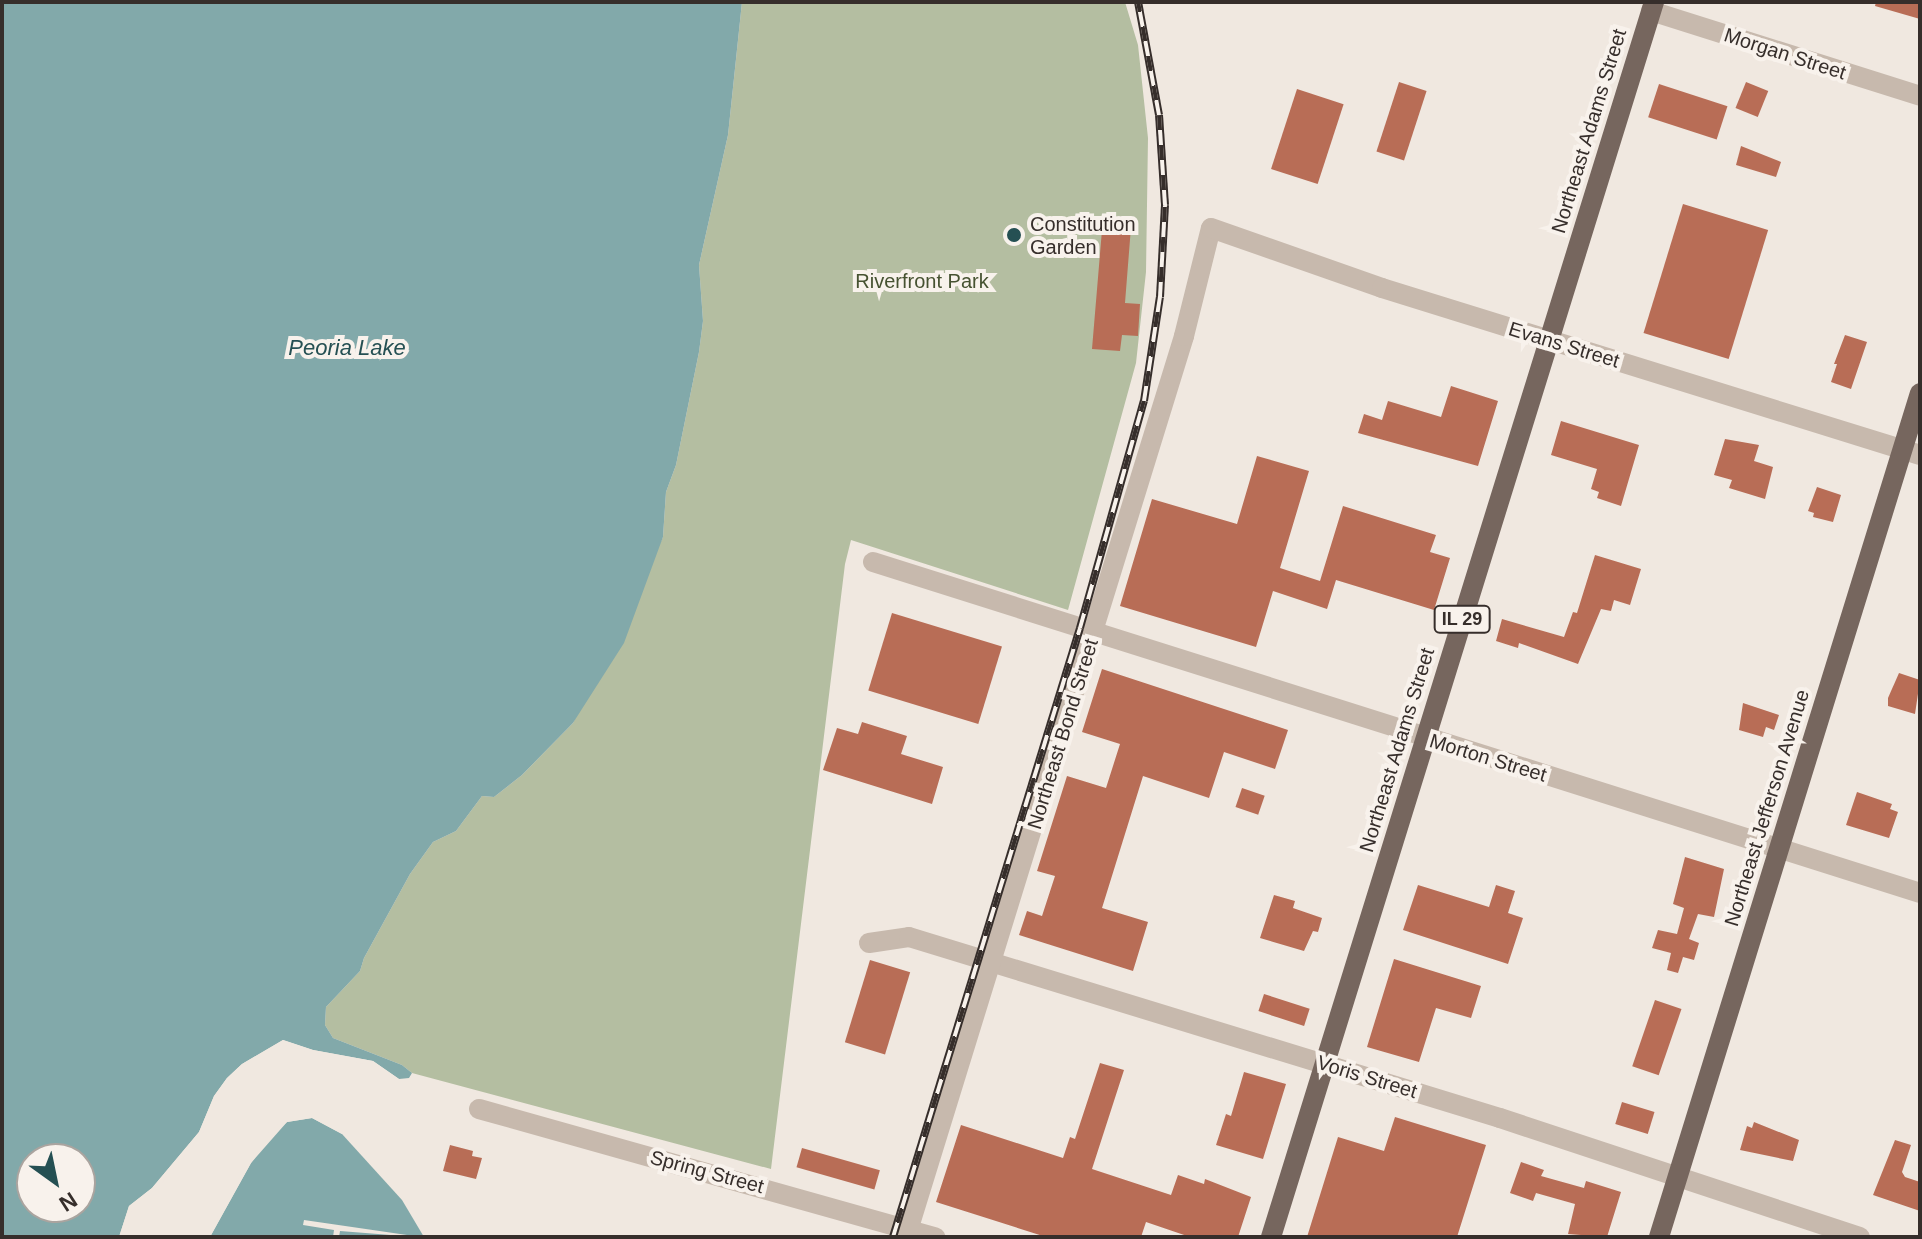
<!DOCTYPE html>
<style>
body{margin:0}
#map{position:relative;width:1922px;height:1239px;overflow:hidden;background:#f0e8e0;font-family:Arial,sans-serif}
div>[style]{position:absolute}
.green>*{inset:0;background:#b4bea1}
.water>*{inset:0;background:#82a9aa}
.pier>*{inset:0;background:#f0e8e0}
.building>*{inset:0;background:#b86d56;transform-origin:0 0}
.minor>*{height:20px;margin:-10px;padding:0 10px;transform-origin:10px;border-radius:10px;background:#c7b9ad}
.major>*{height:20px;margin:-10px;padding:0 10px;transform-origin:10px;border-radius:10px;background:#76665e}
.rail>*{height:8px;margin-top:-4px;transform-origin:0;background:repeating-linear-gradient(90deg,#f8f2ec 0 15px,#362e2b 0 30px);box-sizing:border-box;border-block:2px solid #362e2b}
.dots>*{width:22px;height:22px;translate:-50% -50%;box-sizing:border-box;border:4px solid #f8f2ec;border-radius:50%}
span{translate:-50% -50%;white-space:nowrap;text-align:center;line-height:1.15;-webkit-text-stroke:8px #f8f2ec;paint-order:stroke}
.shield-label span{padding:2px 6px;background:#f8f2ec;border:2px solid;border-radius:6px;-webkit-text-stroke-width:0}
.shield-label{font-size:18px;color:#362e2b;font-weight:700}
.street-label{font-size:20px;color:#362e2b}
.poi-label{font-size:20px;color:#362e2b}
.left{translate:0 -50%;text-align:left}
.park-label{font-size:20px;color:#465231}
.water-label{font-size:22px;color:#255053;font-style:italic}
.frame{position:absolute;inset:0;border:4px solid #362e2b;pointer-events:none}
.north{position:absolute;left:16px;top:1143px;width:80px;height:80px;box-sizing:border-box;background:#f8f2ec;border:2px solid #aaa49f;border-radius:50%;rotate:147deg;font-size:22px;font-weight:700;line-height:32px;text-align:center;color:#362e2b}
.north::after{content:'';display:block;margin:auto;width:28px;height:36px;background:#255053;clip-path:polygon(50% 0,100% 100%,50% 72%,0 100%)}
</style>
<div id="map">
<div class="green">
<div style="clip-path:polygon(742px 2px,1125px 2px,1138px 45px,1148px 138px,1146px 272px,1136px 363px,1068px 610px,851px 540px,845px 564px,771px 1169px,412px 1073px,402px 1065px,333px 1038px,325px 1025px,326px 1007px,360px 971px,364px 958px,410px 874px,433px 842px,456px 831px,482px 796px,494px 797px,522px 775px,573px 723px,663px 537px,666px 492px,676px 465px,699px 352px,703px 321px,699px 265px,728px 135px)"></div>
</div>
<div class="water">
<div style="clip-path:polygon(evenodd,2px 2px,742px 2px,728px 135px,699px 265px,703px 321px,699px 352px,676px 465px,666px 492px,663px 537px,624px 643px,573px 723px,522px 775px,494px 797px,482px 796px,456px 831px,433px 842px,410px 874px,364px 958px,360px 971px,326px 1007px,325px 1025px,333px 1038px,402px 1065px,412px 1073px,409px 1078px,399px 1079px,373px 1061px,313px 1050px,283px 1040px,242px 1064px,227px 1078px,214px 1096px,199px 1132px,152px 1188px,129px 1206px,119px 1237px,2px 1237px,2px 2px,32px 1159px,80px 1159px,80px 1207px,32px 1207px,32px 1159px)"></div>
<div style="clip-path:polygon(312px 1118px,342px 1134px,402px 1200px,424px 1237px,210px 1237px,251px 1163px,270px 1137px,287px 1122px)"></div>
</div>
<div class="pier">
<div style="clip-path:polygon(283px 1040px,313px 1050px,373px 1061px,399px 1079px,396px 1082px,371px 1065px,312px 1054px,283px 1044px,276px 1046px,230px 1081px,217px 1098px,202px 1135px,155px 1191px,133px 1208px,123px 1237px,119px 1237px,129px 1206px,152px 1188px,199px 1132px,214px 1096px,227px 1078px,242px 1064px)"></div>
<div style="clip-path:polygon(313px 1114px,345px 1131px,342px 1134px,312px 1118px,287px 1122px,251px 1163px,210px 1237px,206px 1237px,248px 1161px,267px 1134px,285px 1118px)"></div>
<div style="clip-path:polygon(304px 1220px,407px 1235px,416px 1237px,340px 1231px,339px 1237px,333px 1237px,334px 1230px,303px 1225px)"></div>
</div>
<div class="building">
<div style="clip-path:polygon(1876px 2px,1920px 2px,1920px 19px,1875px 6px)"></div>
<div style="left:1399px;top:82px;width:29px;height:73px;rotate:18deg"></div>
<div style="left:1746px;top:82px;width:24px;height:28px;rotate:22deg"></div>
<div style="left:1659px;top:84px;width:72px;height:35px;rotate:18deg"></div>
<div style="left:1297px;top:89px;width:49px;height:84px;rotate:18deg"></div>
<div style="clip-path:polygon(1741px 146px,1781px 162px,1776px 177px,1736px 165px)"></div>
<div style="left:1683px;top:204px;width:89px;height:135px;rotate:17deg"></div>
<div style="clip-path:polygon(1103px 218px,1117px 219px,1117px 226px,1131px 227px,1125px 303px,1140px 304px,1138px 336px,1122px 335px,1120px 351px,1092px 349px)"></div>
<div style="clip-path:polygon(1845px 335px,1867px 342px,1851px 389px,1831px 382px,1837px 364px,1834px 364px)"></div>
<div style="clip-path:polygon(1451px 386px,1498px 401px,1478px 466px,1358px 433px,1364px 414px,1382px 420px,1388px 401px,1441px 417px)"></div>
<div style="clip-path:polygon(1561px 421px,1639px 445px,1621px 506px,1597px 498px,1599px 492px,1591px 489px,1597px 469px,1551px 455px)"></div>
<div style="clip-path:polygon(1725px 439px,1759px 445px,1754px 461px,1773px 467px,1765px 499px,1729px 488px,1732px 480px,1714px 475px)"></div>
<div style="clip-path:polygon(1257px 456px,1309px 471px,1280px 568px,1320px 581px,1343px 506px,1436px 535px,1430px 552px,1450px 558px,1434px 610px,1336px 580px,1327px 609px,1273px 591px,1256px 647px,1120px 606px,1152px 499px,1237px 524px)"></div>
<div style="clip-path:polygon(1817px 487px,1841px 495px,1833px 522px,1813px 517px,1814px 513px,1808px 511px)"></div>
<div style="clip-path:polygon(1595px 555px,1641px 569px,1630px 605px,1614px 600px,1611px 611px,1601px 609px,1578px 664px,1519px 643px,1518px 648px,1496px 641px,1502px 619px,1564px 637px,1573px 612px,1577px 613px)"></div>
<div style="left:892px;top:613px;width:115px;height:81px;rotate:17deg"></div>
<div style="clip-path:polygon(1102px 669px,1288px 730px,1275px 769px,1224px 752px,1209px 798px,1143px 776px,1102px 908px,1148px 922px,1133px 971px,1019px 935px,1027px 911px,1042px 916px,1055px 876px,1037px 871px,1067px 776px,1106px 788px,1120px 744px,1082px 732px)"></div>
<div style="clip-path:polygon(1899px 673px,1920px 680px,1915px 714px,1888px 706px,1888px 698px)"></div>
<div style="clip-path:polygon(1743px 703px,1779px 715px,1774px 730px,1766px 727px,1763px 737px,1739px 730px)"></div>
<div style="clip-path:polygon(862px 722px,907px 736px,901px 754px,943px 767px,932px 804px,823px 770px,837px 728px,858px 734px)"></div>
<div style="left:1242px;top:788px;width:24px;height:20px;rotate:19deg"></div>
<div style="clip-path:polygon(1857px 792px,1892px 804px,1890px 809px,1898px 812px,1889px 838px,1846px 825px)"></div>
<div style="clip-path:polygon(1685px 857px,1724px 869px,1714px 917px,1698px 914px,1689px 939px,1699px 943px,1694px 960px,1683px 957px,1678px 973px,1667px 970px,1671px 953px,1652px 948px,1658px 930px,1677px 934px,1684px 908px,1673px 904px)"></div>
<div style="clip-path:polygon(1418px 885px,1489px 907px,1496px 885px,1515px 891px,1508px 913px,1523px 918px,1508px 964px,1403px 930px)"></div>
<div style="clip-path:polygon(1274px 895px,1295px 901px,1293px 908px,1322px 918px,1318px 932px,1313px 931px,1304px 951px,1260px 938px)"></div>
<div style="clip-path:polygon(1394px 959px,1481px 986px,1471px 1018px,1436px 1008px,1419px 1062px,1367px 1047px)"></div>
<div style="left:870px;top:960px;width:42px;height:86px;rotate:17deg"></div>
<div style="left:1264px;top:994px;width:48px;height:18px;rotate:18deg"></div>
<div style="left:1655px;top:1000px;width:28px;height:70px;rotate:19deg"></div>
<div style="clip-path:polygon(1100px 1063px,1124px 1070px,1092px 1169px,1171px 1195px,1178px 1175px,1204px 1184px,1205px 1179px,1251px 1197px,1238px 1237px,1190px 1237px,1146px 1222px,1141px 1237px,1046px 1237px,936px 1202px,961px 1125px,1063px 1158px,1070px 1137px,1075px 1139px)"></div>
<div style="clip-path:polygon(1244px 1072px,1286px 1084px,1263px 1159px,1216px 1145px,1226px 1114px,1231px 1116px)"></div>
<div style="left:1622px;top:1102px;width:34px;height:23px;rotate:17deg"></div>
<div style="clip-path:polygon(1395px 1117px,1486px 1145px,1457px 1237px,1307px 1237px,1338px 1137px,1384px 1151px)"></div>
<div style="clip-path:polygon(1754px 1122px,1799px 1140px,1793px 1161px,1740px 1150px,1747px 1126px,1752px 1128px)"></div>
<div style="clip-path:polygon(1895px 1140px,1911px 1145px,1902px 1172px,1905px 1177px,1920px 1182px,1920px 1211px,1873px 1195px)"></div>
<div style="clip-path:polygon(450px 1145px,473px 1151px,472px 1156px,482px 1158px,476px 1179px,443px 1171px)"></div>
<div style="left:802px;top:1148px;width:81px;height:20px;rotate:16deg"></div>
<div style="clip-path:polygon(1521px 1162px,1544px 1170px,1541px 1176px,1584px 1188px,1586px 1181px,1621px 1192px,1607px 1237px,1568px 1234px,1575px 1204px,1536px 1193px,1533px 1201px,1510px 1193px)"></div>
</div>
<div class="minor">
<div style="left:1651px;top:11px;width:282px;rotate:17.5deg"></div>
<div style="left:873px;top:562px;width:1098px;rotate:17.54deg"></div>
<div style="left:869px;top:943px;width:40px;rotate:-8.5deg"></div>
<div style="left:909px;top:937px;width:618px;rotate:17.03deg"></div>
<div style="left:1500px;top:1118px;width:379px;rotate:18.3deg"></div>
<div style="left:479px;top:1109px;width:474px;rotate:15.7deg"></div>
<div style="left:906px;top:1237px;width:943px;rotate:-72.85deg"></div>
<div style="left:1184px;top:336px;width:111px;rotate:-76deg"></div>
<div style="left:1211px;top:228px;width:181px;rotate:19.3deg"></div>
<div style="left:1382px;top:288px;width:563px;rotate:17.24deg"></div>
</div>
<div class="major">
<div style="left:1271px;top:1237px;width:1293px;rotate:-72.77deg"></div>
<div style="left:1659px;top:1237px;width:883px;rotate:-72.82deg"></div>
</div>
<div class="rail">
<div style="left:893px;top:1237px;width:637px;rotate:-72.93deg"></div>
<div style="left:1080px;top:628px;width:236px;rotate:-74.3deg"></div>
<div style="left:1144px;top:401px;width:105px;rotate:-81.3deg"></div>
<div style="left:1160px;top:297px;width:92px;rotate:-86.9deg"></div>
<div style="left:1165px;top:205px;width:90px;rotate:-93.8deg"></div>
<div style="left:1159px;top:115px;width:115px;rotate:-100.5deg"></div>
</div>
<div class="dots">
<div style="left:1014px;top:235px;background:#255053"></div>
</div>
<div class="shield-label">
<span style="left:1462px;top:619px">IL 29</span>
</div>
<div class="street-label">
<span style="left:1785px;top:54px;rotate:18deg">Morgan Street</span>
<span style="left:1589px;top:131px;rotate:-73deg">Northeast Adams Street</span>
<span style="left:1564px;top:345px;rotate:17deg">Evans Street</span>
<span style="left:1063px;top:734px;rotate:-73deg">Northeast Bond Street</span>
<span style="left:1397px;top:750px;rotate:-73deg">Northeast Adams Street</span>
<span style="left:1488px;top:758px;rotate:17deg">Morton Street</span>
<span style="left:1767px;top:808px;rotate:-73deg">Northeast Jefferson Avenue</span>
<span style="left:1367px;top:1077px;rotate:17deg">Voris Street</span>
<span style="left:707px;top:1172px;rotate:15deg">Spring Street</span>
</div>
<div class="poi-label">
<span class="left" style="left:1030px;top:236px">Constitution<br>Garden</span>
</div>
<div class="park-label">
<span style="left:922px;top:281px">Riverfront Park</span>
</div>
<div class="water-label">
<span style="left:347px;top:348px">Peoria Lake</span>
</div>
<div class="frame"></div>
<div class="north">N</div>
</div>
